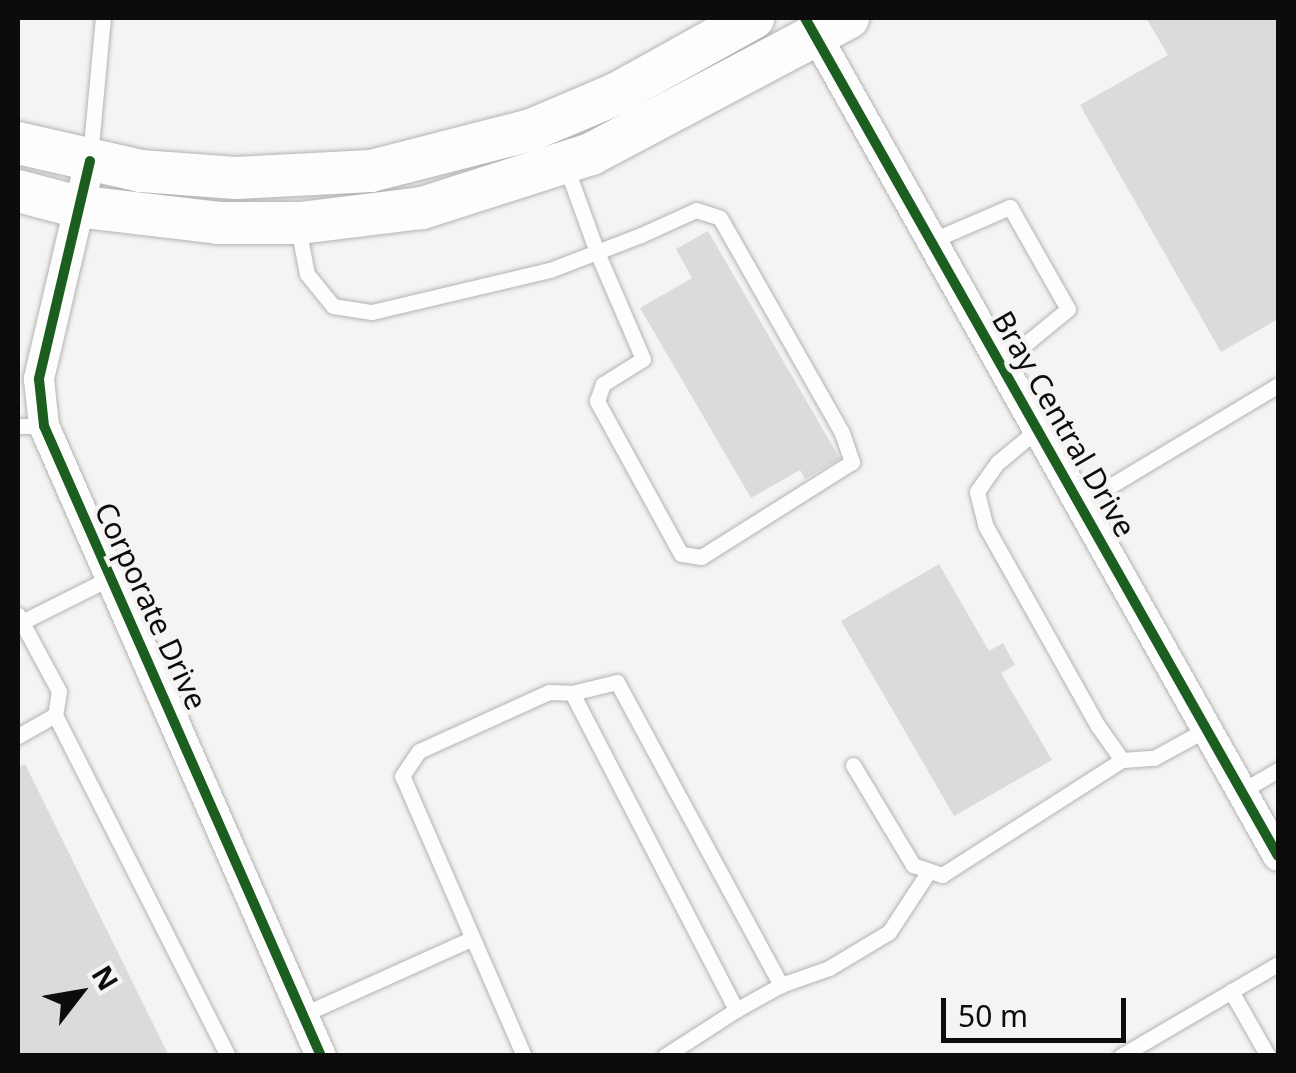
<!DOCTYPE html>
<style>
body{margin:0}
#map{position:relative;width:1296px;height:1073px;overflow:hidden;background:#f5f4f3;font-family:"Noto Sans",sans-serif}
div>[style]{position:absolute}
.building>*{inset:0;background:#dcdbda}
.roads{filter:drop-shadow(0 0 2px #b4b3b2) drop-shadow(0 0 2px #b4b3b2)}
.lane>*{height:15px;margin:-7.5px;padding:0 7.5px;transform-origin:7.5px;border-radius:7.5px;background:#fefdfd}
.street>*{height:30px;margin:-15px;padding:0 15px;transform-origin:15px;border-radius:15px;background:#fefdfd}
.secondary>*{height:42px;margin:-21px;padding:0 21px;transform-origin:21px;border-radius:21px;background:#fefdfd}
.cycleway>*{height:10px;margin:-5px;padding:0 5px;transform-origin:5px;border-radius:5px;background:#1b5e20}
span{translate:-50% -50%;white-space:nowrap;text-align:center;line-height:1.15;-webkit-text-stroke:9px #f6f4f2;paint-order:stroke}
.street-label{font-size:30px;color:#0d0c0b}
.frame{position:absolute;inset:0;border:20px solid #0d0c0b;pointer-events:none}
.north{position:absolute;left:30px;top:943px;width:100px;height:100px;-webkit-text-stroke:8px #f6f4f2;paint-order:stroke;rotate:59deg;font-size:28px;font-weight:700;line-height:40px;text-align:center;color:#0d0c0b}
.north::after{content:'';display:block;margin:auto;width:35px;height:45px;background:#0d0c0b;clip-path:polygon(50% 0,100% 100%,50% 72%,0 100%)}
.scale{position:absolute;left:941px;top:998px;width:185px;height:45px;box-sizing:border-box;border:5px solid #0d0c0b;border-top:0;padding-left:12px;font-size:30px;line-height:35px;white-space:nowrap;color:#0d0c0b;-webkit-text-stroke:8px #f6f4f2;paint-order:stroke}
</style>
<div id="map">
<div class="building">
<div style="clip-path:polygon(1146px 18px,1278px 18px,1278px 319px,1221px 352px,1080px 105px,1168px 55px)"></div>
<div style="clip-path:polygon(708px 231px,840px 459px,805px 479px,800px 470px,751px 498px,640px 308px,692px 278px,676px 249px)"></div>
<div style="clip-path:polygon(939px 564px,989px 651px,1003px 643px,1015px 665px,1001px 673px,1052px 760px,954px 816px,841px 621px)"></div>
<div style="clip-path:polygon(25px 764px,169px 1056px,18px 1056px,18px 767px)"></div>
</div>
<div class="roads">
<div class="lane">
<div style="left:90px;top:157px;width:140px;rotate:-84.7deg"></div>
<div style="left:298px;top:227px;width:48px;rotate:79.2deg"></div>
<div style="left:307px;top:274px;width:41px;rotate:50.9deg"></div>
<div style="left:333px;top:306px;width:39px;rotate:9deg"></div>
<div style="left:372px;top:312px;width:183px;rotate:-13.3deg"></div>
<div style="left:550px;top:270px;width:50px;rotate:-21deg"></div>
<div style="left:597px;top:252px;width:47px;rotate:-21.1deg"></div>
<div style="left:641px;top:235px;width:60px;rotate:-24.4deg"></div>
<div style="left:696px;top:210px;width:25px;rotate:18deg"></div>
<div style="left:720px;top:218px;width:247px;rotate:60.4deg"></div>
<div style="left:842px;top:433px;width:31px;rotate:71deg"></div>
<div style="left:852px;top:462px;width:178px;rotate:147.8deg"></div>
<div style="left:701px;top:557px;width:20px;rotate:-171deg"></div>
<div style="left:681px;top:554px;width:175px;rotate:-118.8deg"></div>
<div style="left:597px;top:401px;width:18px;rotate:-71deg"></div>
<div style="left:603px;top:384px;width:47px;rotate:-32deg"></div>
<div style="left:643px;top:359px;width:116px;rotate:-113.3deg"></div>
<div style="left:597px;top:252px;width:94px;rotate:-110deg"></div>
<div style="left:931px;top:241px;width:86px;rotate:-23.3deg"></div>
<div style="left:1010px;top:207px;width:117px;rotate:60.4deg"></div>
<div style="left:1068px;top:309px;width:87px;rotate:140.6deg"></div>
<div style="left:18px;top:426px;width:26px"></div>
<div style="left:1038px;top:429px;width:53px;rotate:140.3deg"></div>
<div style="left:997px;top:463px;width:35px;rotate:125deg"></div>
<div style="left:977px;top:492px;width:34px;rotate:76deg"></div>
<div style="left:985px;top:525px;width:231px;rotate:60.7deg"></div>
<div style="left:1098px;top:726px;width:42px;rotate:54.8deg"></div>
<div style="left:1122px;top:760px;width:32px;rotate:-4deg"></div>
<div style="left:1154px;top:758px;width:60px;rotate:-28.7deg"></div>
<div style="left:1082px;top:503px;width:229px;rotate:-31deg"></div>
<div style="left:18px;top:615px;width:86px;rotate:61.7deg"></div>
<div style="left:59px;top:691px;width:24px;rotate:99deg"></div>
<div style="left:55px;top:715px;width:43px;rotate:150.4deg"></div>
<div style="left:18px;top:624px;width:105px;rotate:-26.6deg"></div>
<div style="left:572px;top:693px;width:46px;rotate:-13.7deg"></div>
<div style="left:617px;top:682px;width:345px;rotate:61.6deg"></div>
<div style="left:781px;top:985px;width:51px;rotate:150.9deg"></div>
<div style="left:55px;top:715px;width:382px;rotate:63.1deg"></div>
<div style="left:853px;top:765px;width:117px;rotate:59deg"></div>
<div style="left:913px;top:865px;width:31px;rotate:19deg"></div>
<div style="left:942px;top:875px;width:214px;rotate:-32.6deg"></div>
<div style="left:1242px;top:791px;width:42px;rotate:-30.3deg"></div>
<div style="left:781px;top:985px;width:51px;rotate:-19.5deg"></div>
<div style="left:829px;top:968px;width:70px;rotate:-31deg"></div>
<div style="left:889px;top:932px;width:73px;rotate:-56.7deg"></div>
<div style="left:1231px;top:991px;width:75px;rotate:60.4deg"></div>
<div style="left:304px;top:1014px;width:183px;rotate:-24.2deg"></div>
<div style="left:524px;top:1056px;width:305px;rotate:-113.5deg"></div>
<div style="left:402px;top:776px;width:30px;rotate:-56deg"></div>
<div style="left:419px;top:751px;width:143px;rotate:-24.4deg"></div>
<div style="left:549px;top:692px;width:23px;rotate:2deg"></div>
<div style="left:572px;top:693px;width:357px;rotate:62.6deg"></div>
<div style="left:736px;top:1010px;width:85px;rotate:147.1deg"></div>
<div style="left:1121px;top:1056px;width:182px;rotate:-30.4deg"></div>
</div>
<div class="street">
<div style="left:816px;top:35px;width:942px;rotate:60.63deg"></div>
<div style="left:90px;top:161px;width:224px;rotate:103.2deg"></div>
<div style="left:39px;top:379px;width:47px;rotate:83.9deg"></div>
<div style="left:44px;top:426px;width:688px;rotate:66.27deg"></div>
</div>
<div class="secondary">
<div style="left:18px;top:143px;width:126px;rotate:12.8deg"></div>
<div style="left:141px;top:171px;width:95px;rotate:4.2deg"></div>
<div style="left:236px;top:178px;width:135px;rotate:-3deg"></div>
<div style="left:371px;top:171px;width:165px;rotate:-14.4deg"></div>
<div style="left:531px;top:130px;width:92px;rotate:-23deg"></div>
<div style="left:616px;top:94px;width:157px;rotate:-29deg"></div>
<div style="left:18px;top:191px;width:59px;rotate:14.7deg"></div>
<div style="left:75px;top:206px;width:145px;rotate:6.7deg"></div>
<div style="left:219px;top:223px;width:81px"></div>
<div style="left:300px;top:223px;width:123px;rotate:-7deg"></div>
<div style="left:422px;top:208px;width:177px;rotate:-17.7deg"></div>
<div style="left:591px;top:154px;width:291px;rotate:-27.9deg"></div>
</div>
</div>
<div class="cycleway">
<div style="left:805px;top:18px;width:962px;rotate:60.56deg"></div>
<div style="left:90px;top:161px;width:224px;rotate:103.2deg"></div>
<div style="left:39px;top:379px;width:47px;rotate:83.9deg"></div>
<div style="left:44px;top:426px;width:688px;rotate:66.27deg"></div>
</div>
<div class="street-label">
<span style="left:1064px;top:424px;rotate:60deg">Bray Central Drive</span>
<span style="left:151px;top:606px;rotate:65deg">Corporate Drive</span>
</div>
<div class="frame"></div>
<div class="north">N</div>
<div class="scale">50 m</div>
</div>
